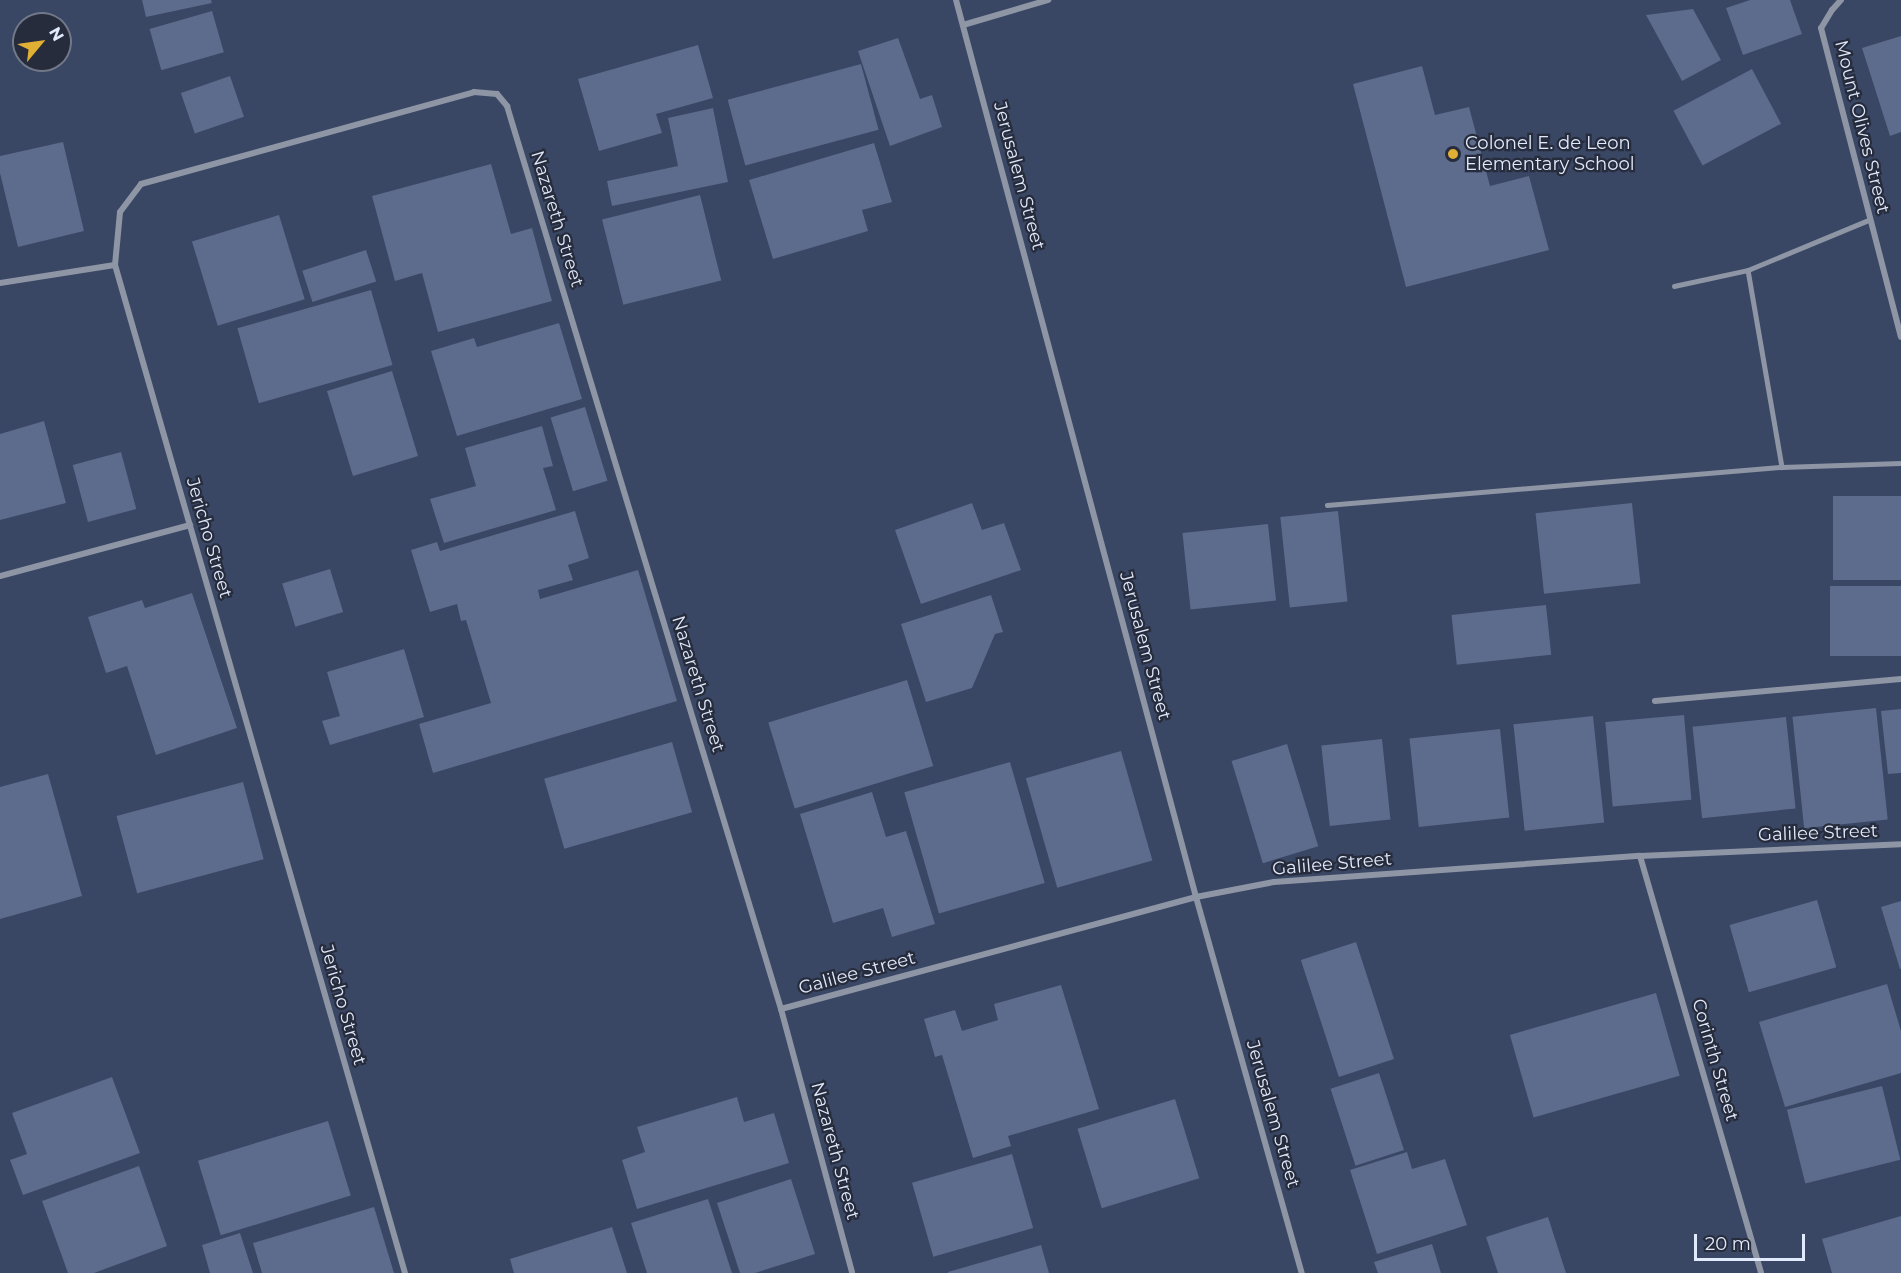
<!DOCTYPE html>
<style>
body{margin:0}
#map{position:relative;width:1901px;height:1273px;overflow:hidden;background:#394664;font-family:Montserrat,sans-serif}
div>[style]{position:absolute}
.building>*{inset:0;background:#5d6b8c;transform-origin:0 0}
.lane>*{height:4.5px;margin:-2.25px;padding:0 2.25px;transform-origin:2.25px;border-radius:2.25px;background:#8e95a4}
.street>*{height:6px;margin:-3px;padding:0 3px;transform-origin:3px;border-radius:3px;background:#8e95a4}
.dots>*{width:16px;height:16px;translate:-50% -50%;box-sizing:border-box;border:3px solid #262c3b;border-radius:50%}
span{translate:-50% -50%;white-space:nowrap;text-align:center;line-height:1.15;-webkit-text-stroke:4.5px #262c3b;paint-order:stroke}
.street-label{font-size:18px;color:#e1e9fc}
.poi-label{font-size:18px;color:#e1e9fc}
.left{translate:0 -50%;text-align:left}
.north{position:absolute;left:12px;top:12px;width:60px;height:60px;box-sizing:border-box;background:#262c3b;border:2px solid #717888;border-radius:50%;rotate:61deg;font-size:16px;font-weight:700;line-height:24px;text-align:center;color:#e1e9fc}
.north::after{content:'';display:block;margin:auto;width:21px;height:27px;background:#e0b034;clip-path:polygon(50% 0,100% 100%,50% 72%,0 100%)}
.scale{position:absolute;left:1694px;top:1234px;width:111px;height:27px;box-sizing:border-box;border:3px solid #e1e9fc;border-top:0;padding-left:8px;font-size:18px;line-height:21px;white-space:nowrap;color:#e1e9fc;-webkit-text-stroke:4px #262c3b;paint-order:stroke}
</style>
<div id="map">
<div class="building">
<div style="clip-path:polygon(142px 0,211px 0,212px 3px,146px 17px)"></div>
<div style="clip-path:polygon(1750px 0,1790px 0,1802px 34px,1743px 55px,1726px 8px)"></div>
<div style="clip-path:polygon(1693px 9px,1721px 60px,1682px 81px,1646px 15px)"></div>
<div style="left:212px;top:11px;width:43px;height:65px;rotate:74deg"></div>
<div style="clip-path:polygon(1901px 36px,1901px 132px,1890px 136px,1862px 48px)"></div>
<div style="clip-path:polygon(898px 38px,920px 99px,932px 95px,942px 127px,890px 146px,858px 51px)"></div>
<div style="clip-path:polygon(698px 45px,713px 98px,656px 114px,662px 133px,599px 151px,578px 79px)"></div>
<div style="left:861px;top:64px;width:68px;height:138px;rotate:75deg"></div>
<div style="clip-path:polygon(1422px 66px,1435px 115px,1469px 107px,1490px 186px,1529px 176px,1549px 250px,1406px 287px,1353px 84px)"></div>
<div style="left:1752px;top:69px;width:62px;height:89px;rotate:62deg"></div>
<div style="left:230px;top:76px;width:43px;height:52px;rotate:71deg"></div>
<div style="clip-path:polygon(713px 108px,728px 182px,612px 206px,607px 181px,678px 166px,668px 118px)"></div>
<div style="clip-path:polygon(63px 142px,84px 231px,18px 247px,0 173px,0 156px)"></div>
<div style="clip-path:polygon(874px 143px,892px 202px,862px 210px,868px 231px,773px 259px,749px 180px)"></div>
<div style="clip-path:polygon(491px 164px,511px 234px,532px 228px,552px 301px,438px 332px,422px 273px,395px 281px,372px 196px)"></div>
<div style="left:700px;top:195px;width:88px;height:101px;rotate:76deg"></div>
<div style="left:279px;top:215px;width:88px;height:91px;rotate:73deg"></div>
<div style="left:366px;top:250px;width:33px;height:67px;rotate:72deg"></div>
<div style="left:371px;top:290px;width:78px;height:139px;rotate:74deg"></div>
<div style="clip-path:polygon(559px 323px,582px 399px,457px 436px,431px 351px,474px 338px,477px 347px)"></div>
<div style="left:392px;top:371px;width:89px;height:68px;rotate:73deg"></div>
<div style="left:585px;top:407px;width:77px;height:36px;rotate:73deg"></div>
<div style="clip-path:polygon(44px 421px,66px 503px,0 520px,0 434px)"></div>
<div style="clip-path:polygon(542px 426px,553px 466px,543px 468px,556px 510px,444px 543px,430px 499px,476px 486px,465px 448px)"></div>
<div style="left:121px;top:452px;width:59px;height:50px;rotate:75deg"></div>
<div style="left:1901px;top:496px;width:84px;height:68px;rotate:90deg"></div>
<div style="clip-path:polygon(972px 503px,982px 530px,1004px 523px,1021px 570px,921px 604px,895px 530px)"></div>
<div style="left:1632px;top:503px;width:81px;height:97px;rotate:84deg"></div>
<div style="clip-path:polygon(575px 511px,589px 558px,568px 565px,573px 580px,538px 590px,540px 599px,638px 570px,677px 701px,433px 773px,419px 724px,491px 703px,466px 620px,461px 621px,457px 604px,430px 612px,411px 550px,437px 542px,440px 551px)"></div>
<div style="left:1338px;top:511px;width:91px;height:58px;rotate:84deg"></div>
<div style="left:1268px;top:524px;width:77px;height:86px;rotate:84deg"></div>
<div style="left:330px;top:569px;width:45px;height:50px;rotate:73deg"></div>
<div style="left:1901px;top:586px;width:70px;height:71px;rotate:90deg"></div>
<div style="clip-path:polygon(192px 593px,237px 728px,156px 755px,127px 666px,106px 673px,88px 617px,142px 600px,145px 608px)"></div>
<div style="clip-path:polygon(991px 595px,1003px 632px,995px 634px,972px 688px,926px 702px,901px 624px)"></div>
<div style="left:1546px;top:605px;width:50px;height:95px;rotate:84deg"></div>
<div style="clip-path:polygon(404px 649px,424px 717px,330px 745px,322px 721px,340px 716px,327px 672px)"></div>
<div style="left:907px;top:680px;width:90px;height:145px;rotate:73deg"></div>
<div style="left:1876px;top:708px;width:112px;height:84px;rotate:84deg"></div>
<div style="clip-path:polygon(1901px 709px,1901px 773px,1888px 774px,1881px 711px)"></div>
<div style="left:1684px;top:715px;width:85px;height:79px;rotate:85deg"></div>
<div style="left:1593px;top:716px;width:107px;height:80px;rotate:84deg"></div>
<div style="left:1786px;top:717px;width:92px;height:94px;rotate:84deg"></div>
<div style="left:1500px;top:729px;width:89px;height:91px;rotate:84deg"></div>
<div style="left:1382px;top:739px;width:81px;height:61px;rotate:84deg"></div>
<div style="left:672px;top:742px;width:73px;height:133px;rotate:74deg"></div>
<div style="left:1287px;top:744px;width:107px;height:58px;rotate:73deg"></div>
<div style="left:1121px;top:751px;width:114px;height:99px;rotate:74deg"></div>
<div style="left:1010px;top:762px;width:126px;height:110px;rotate:74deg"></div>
<div style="clip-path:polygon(48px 774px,82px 896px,0 919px,0 787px)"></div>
<div style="left:243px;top:782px;width:80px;height:131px;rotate:75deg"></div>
<div style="clip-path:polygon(872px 792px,886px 837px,906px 831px,935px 924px,892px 937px,883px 908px,833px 923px,800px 814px)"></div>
<div style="left:1817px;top:900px;width:70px;height:91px;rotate:74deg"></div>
<div style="clip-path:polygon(1901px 901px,1901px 969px,1900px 969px,1881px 907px)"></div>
<div style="left:1356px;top:942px;width:123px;height:58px;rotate:72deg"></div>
<div style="clip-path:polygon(1887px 984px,1901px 1031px,1901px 1073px,1785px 1107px,1759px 1022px)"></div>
<div style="clip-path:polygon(1061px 985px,1099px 1109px,1008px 1136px,1011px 1146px,973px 1158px,942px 1055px,935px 1057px,924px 1019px,955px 1010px,962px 1031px,998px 1020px,994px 1004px)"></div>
<div style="left:1656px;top:993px;width:86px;height:152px;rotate:74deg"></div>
<div style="left:1379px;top:1073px;width:81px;height:51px;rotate:72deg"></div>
<div style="clip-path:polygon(112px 1077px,140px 1153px,23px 1195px,10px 1160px,27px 1154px,12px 1113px)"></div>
<div style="left:1882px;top:1086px;width:76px;height:98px;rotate:76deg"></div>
<div style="clip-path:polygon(737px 1097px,744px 1122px,774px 1113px,789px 1163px,637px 1209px,622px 1160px,645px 1152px,637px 1127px)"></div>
<div style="left:1175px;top:1099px;width:83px;height:102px;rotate:73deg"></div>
<div style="left:328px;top:1121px;width:78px;height:136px;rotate:73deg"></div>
<div style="clip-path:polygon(1407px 1152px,1412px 1169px,1445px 1159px,1467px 1225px,1377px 1254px,1350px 1170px)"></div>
<div style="left:1012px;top:1154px;width:77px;height:104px;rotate:74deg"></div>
<div style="clip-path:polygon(139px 1166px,167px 1246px,94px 1273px,68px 1273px,42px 1201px)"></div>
<div style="clip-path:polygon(791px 1179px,815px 1254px,755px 1273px,740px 1273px,717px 1203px)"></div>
<div style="clip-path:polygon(708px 1199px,732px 1273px,647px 1273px,631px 1223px)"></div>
<div style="clip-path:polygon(374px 1207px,394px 1273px,262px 1273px,253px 1243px)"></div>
<div style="clip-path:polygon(1901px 1216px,1901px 1273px,1832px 1273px,1822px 1239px)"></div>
<div style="clip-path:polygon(1548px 1217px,1566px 1273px,1498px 1273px,1486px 1237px)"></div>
<div style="clip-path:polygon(612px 1227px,627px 1273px,514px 1273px,510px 1259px)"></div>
<div style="clip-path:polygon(240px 1233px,253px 1273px,210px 1273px,202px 1245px)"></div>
<div style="clip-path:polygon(1432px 1244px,1441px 1273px,1378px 1273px,1374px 1262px)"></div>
<div style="clip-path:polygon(1041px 1245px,1049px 1273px,948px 1273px,948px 1272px)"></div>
</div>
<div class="lane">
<div style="left:1748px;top:270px;width:200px;rotate:80.2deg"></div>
<div style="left:1674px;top:286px;width:76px;rotate:-12.2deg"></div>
<div style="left:1748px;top:270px;width:131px;rotate:-22.5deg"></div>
<div style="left:1327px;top:505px;width:457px;rotate:-4.8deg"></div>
<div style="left:1782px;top:467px;width:119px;rotate:-1.9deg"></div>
</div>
<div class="street">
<div style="left:956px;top:0;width:929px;rotate:75.02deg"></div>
<div style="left:1196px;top:897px;width:391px;rotate:74.3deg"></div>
<div style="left:1841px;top:0;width:13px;rotate:132deg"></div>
<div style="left:1832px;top:10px;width:21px;rotate:121deg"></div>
<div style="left:1821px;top:28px;width:319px;rotate:75.5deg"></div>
<div style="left:963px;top:25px;width:89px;rotate:-16.4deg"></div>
<div style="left:0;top:283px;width:116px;rotate:-8.9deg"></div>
<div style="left:0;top:576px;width:197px;rotate:-15deg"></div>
<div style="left:1655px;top:701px;width:247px;rotate:-5.1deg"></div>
<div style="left:1640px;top:856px;width:434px;rotate:73.8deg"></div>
<div style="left:781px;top:1009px;width:430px;rotate:-15.1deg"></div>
<div style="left:1196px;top:897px;width:79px;rotate:-10.9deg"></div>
<div style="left:1274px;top:882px;width:367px;rotate:-4.1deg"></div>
<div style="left:1640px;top:856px;width:261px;rotate:-2.6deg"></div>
<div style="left:405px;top:1273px;width:1049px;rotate:-106.05deg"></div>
<div style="left:115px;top:265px;width:53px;rotate:-84.6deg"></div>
<div style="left:120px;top:212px;width:35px;rotate:-53deg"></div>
<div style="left:141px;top:184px;width:345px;rotate:-15.4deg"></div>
<div style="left:474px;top:92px;width:23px;rotate:5deg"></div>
<div style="left:497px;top:94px;width:16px;rotate:50deg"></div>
<div style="left:507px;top:106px;width:944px;rotate:73.12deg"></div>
<div style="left:781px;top:1009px;width:273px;rotate:74.9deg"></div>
</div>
<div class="dots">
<div style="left:1453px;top:154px;background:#e0b034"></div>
</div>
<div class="street-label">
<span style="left:1862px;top:127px;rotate:76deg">Mount Olives Street</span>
<span style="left:1019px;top:176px;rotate:75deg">Jerusalem Street</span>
<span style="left:557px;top:219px;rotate:73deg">Nazareth Street</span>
<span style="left:209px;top:538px;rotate:74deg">Jericho Street</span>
<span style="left:1145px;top:646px;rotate:75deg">Jerusalem Street</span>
<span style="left:698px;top:684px;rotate:73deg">Nazareth Street</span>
<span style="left:1818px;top:833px;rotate:-2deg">Galilee Street</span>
<span style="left:1332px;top:864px;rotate:-5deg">Galilee Street</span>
<span style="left:857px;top:973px;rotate:-15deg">Galilee Street</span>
<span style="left:343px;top:1005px;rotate:74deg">Jericho Street</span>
<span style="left:1715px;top:1060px;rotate:74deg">Corinth Street</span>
<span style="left:1273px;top:1114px;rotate:74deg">Jerusalem Street</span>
<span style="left:835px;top:1151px;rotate:75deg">Nazareth Street</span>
</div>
<div class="poi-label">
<span class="left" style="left:1465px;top:154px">Colonel E. de Leon<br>Elementary School</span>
</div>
<div class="north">N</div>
<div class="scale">20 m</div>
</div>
